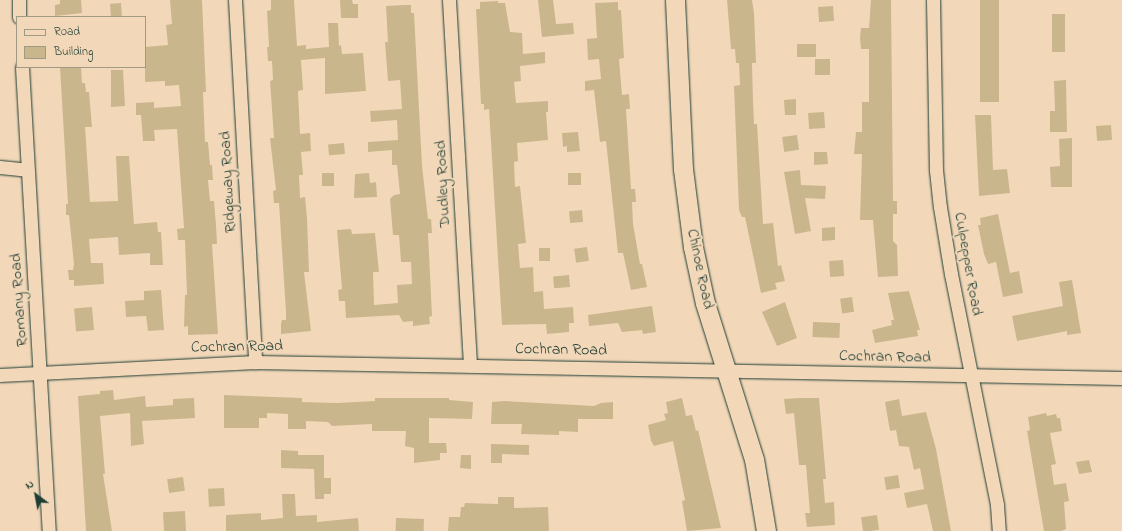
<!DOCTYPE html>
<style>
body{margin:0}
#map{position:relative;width:1122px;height:531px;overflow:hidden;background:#f2d8b9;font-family:"Indie Flower",sans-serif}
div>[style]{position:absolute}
.building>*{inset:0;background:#cab68d;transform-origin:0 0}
.roads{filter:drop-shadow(0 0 1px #1f3d34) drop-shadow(0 0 1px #1f3d34)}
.street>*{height:13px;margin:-6.5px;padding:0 6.5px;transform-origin:6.5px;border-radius:6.5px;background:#f2d8b9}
.secondary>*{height:19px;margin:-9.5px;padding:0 9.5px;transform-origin:9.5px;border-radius:9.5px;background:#f2d8b9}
span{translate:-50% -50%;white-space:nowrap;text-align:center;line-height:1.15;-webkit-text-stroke:4px #f2d8b9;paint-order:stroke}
.street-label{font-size:16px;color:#1f3d34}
.legend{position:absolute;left:16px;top:16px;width:130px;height:52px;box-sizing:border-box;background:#f2d8b9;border:1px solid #9e9a84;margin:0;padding:5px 7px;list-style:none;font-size:12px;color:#1f3d34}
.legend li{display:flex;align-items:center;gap:8px;height:20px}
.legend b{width:20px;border:1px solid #9e9a84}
.north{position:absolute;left:16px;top:475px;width:40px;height:40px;-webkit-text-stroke:3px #f2d8b9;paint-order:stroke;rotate:328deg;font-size:11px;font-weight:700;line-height:16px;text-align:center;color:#1f3d34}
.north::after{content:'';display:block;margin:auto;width:14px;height:18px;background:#1f3d34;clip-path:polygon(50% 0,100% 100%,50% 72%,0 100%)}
</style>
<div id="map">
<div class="building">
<div style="clip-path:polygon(60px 0,81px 0,82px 13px,55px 16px,55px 5px,60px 4px)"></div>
<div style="clip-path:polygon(170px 0,202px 0,206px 92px,203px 92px,205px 142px,208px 142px,210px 165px,212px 165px,213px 180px,208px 180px,210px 201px,214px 201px,216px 225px,217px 244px,212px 244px,218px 334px,188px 335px,188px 326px,184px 327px,185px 295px,187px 295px,185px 240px,178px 240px,177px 229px,184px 228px,177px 129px,154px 130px,155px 141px,143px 141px,141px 115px,136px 115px,136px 103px,154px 102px,154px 108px,181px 106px,179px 85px,165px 86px,165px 81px,145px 82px,145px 47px,168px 45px,166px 25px,172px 24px)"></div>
<div style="clip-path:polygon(271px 0,294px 0,297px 46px,306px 45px,306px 49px,329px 47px,328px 23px,338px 23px,339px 46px,341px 45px,342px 54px,363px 53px,366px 91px,325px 94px,325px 58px,301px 60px,303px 90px,298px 91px,300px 134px,310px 133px,311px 151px,301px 152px,303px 175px,299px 175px,300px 198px,305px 197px,307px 218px,309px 272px,304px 272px,311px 331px,281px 334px,281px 324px,282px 320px,286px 320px,286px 312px,279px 203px,274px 203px,273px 191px,276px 190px,270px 138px,274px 138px,270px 81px,273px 80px,272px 61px,268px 61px,267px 47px,269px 47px,267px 11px,271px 10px)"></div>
<div style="clip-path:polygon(340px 0,352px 0,353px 4px,358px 4px,358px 18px,341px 18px)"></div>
<div style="clip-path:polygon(538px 0,553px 0,556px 24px,573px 23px,574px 34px,542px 37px)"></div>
<div style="clip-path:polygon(727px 0,752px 0,754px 13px,756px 63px,752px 63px,753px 101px,754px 124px,757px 124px,763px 224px,773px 223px,778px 266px,781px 265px,785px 281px,775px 283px,777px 289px,761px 293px,745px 217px,742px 217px,739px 210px,734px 86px,740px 85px,739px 63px,736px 63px,735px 49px,731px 49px)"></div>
<div style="clip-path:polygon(871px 0,891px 0,893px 201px,897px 201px,897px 214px,893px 214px,893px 241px,897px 245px,898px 276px,878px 277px,873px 220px,860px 220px,862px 154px,854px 154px,856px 132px,862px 132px,862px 102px,869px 102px,869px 49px,861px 49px,860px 38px,861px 28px,869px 28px)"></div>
<div style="left:980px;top:0;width:19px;height:102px"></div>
<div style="clip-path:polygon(498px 1px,498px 3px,505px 3px,510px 32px,522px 33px,523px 54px,545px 52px,545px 63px,520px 66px,521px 81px,514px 82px,516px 103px,548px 101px,548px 112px,546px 112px,548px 140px,517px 143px,518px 161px,514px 162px,515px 187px,520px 186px,526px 243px,518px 244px,520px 268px,533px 267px,534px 292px,543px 291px,544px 309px,573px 307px,574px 323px,569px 323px,569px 332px,547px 334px,546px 324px,502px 325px,489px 109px,484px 110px,484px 104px,481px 104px,476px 9px,480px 9px,480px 2px)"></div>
<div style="clip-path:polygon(618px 2px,618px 10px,621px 10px,624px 58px,619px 59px,622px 95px,629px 94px,630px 109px,626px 109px,631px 189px,635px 189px,636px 202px,632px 202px,633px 224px,640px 264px,642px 264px,647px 287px,631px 290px,623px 253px,618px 253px,606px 141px,600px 142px,594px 90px,585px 91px,585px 81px,601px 79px,599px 59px,588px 60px,587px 39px,597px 38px,595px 3px)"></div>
<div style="left:121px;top:3px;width:13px;height:11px;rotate:86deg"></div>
<div style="clip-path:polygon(404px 5px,411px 5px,411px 13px,414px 13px,422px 166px,428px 219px,431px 219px,432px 233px,428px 233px,432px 316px,429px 317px,430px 324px,413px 326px,413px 321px,403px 322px,399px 315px,346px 318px,345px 301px,339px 301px,338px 290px,342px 289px,337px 230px,351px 229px,352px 234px,375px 233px,379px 272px,373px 272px,374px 305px,398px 303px,397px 285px,412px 284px,411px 262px,401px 262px,399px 235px,393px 235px,390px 199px,394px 195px,400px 194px,397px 165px,392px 165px,392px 150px,368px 152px,368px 142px,398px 140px,397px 120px,371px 122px,370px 111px,402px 109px,400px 80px,388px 81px,385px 42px,388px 42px,386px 6px)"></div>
<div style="left:833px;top:6px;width:15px;height:15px;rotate:86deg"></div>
<div style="left:1052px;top:14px;width:13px;height:38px"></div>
<div style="left:797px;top:44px;width:19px;height:13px"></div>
<div style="left:815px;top:59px;width:15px;height:16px"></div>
<div style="clip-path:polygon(60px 67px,81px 67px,82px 83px,85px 83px,86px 92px,89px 92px,92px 127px,85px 127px,90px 202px,118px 201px,116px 156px,129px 156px,134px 224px,157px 222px,158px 232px,161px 232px,163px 265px,150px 265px,150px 253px,119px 255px,118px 237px,89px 239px,91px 263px,103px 263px,104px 284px,74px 286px,74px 280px,69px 280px,68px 270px,73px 270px,74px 264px,69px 215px,66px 215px,66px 204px,68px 204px)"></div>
<div style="clip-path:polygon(111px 70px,123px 70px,125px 106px,111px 107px)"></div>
<div style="clip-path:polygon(1066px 80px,1067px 132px,1050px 132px,1050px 111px,1055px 111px,1054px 81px)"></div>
<div style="clip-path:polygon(796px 99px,796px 115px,785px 115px,784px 100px)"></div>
<div style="left:824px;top:112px;width:16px;height:16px;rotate:86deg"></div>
<div style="clip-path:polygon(975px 115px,991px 115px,993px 170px,1007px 169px,1010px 193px,979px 196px)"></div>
<div style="left:1111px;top:125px;width:15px;height:15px;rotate:86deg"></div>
<div style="clip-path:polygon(578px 132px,580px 151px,567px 152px,567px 146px,563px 147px,562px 133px)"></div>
<div style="left:797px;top:135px;width:15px;height:15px;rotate:82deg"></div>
<div style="clip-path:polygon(1072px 138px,1072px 187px,1051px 187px,1050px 167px,1060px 166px,1059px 139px)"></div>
<div style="left:344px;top:143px;width:11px;height:16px;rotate:85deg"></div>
<div style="clip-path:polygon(814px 152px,827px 152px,828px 164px,814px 165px)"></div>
<div style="clip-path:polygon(800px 170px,801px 185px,826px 186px,825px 199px,805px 198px,811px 231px,795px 234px,784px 172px)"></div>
<div style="left:322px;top:173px;width:12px;height:13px"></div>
<div style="clip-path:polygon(369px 173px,370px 183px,376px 182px,377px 197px,354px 198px,355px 174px)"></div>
<div style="left:581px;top:173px;width:12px;height:13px;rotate:90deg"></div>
<div style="left:582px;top:210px;width:12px;height:13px;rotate:85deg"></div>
<div style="clip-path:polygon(998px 214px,1010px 273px,1019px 271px,1023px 293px,1003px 297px,996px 262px,988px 264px,984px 254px,978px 225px,981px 225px,980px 218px)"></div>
<div style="clip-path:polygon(835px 227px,835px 240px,822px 241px,822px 228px)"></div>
<div style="left:587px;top:247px;width:14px;height:13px;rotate:82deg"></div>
<div style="left:539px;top:248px;width:11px;height:13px"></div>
<div style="left:843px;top:260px;width:16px;height:14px;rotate:86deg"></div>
<div style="left:569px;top:275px;width:12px;height:16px;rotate:85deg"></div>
<div style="clip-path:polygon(1072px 280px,1081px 333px,1067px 335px,1067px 331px,1017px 341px,1012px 316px,1063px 306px,1059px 282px)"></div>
<div style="clip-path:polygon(161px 290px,164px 330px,148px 331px,146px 316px,126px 317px,125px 301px,144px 300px,144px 291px)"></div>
<div style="clip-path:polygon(909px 291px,920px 330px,917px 330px,918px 336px,875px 343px,872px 330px,892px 325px,891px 320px,894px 320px,888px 293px)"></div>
<div style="left:852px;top:297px;width:15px;height:12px;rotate:82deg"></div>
<div style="clip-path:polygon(785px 302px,797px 338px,777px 346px,762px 312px)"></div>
<div style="clip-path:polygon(652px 306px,656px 332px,643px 334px,642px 330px,622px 332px,618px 323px,589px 326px,588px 315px)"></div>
<div style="left:92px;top:307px;width:23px;height:18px;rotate:85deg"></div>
<div style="left:813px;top:322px;width:27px;height:15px;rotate:2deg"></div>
<div style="clip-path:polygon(113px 390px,114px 400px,145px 396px,146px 407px,173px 405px,173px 399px,194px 398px,195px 418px,142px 421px,144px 444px,131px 446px,130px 413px,100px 416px,105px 474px,103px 474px,112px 531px,86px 531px,78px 396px,100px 394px,100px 391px)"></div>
<div style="clip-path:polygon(224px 395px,302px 398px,302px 402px,337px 403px,375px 401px,375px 398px,449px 398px,449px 400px,473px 402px,472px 419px,429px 418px,429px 443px,446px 443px,447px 453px,440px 453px,440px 460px,414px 463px,414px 448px,405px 446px,406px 431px,372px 431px,372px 424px,332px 426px,328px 422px,306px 421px,306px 429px,288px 429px,288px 414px,267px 413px,267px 418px,259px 418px,259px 428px,224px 428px)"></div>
<div style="clip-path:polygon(682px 398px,686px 416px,692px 415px,696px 431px,698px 430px,721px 528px,687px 531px,682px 501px,685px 500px,673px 441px,654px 446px,651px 441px,648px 425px,666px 420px,664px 414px,668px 413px,666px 402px)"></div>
<div style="clip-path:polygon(800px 398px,819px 398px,826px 479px,823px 479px,825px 503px,834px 502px,835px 525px,807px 527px,805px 513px,810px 513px,806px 465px,799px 465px,794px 413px,786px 414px,784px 399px)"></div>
<div style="clip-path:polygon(899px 399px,902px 416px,926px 412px,936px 449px,951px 531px,933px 531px,927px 504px,907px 508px,904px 493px,924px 489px,920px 468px,914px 470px,909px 447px,899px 446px,896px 430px,890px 431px,885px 402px)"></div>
<div style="clip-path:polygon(504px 401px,594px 406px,601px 403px,613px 402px,613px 419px,578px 419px,578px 432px,559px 431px,559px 435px,521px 434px,522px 424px,491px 424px,492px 402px)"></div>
<div style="clip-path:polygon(1046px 413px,1047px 416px,1056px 414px,1057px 418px,1060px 418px,1062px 431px,1050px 433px,1056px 464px,1051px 465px,1054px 485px,1066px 483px,1069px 501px,1064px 502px,1066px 529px,1061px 531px,1044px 531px,1027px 431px,1030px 430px,1028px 417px)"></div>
<div style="clip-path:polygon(491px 444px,529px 445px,529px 455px,502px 454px,502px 463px,491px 463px)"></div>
<div style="clip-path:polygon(281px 450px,298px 451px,298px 455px,324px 455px,324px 478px,331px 478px,331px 494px,324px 494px,324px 499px,315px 499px,314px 469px,281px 468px)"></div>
<div style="clip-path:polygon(461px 455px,471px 455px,471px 469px,460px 468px)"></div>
<div style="clip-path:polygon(1089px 460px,1092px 472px,1079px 474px,1076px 462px)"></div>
<div style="left:898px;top:475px;width:13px;height:14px;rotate:81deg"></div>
<div style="left:183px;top:477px;width:14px;height:16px;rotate:82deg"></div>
<div style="left:224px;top:488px;width:18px;height:16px;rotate:87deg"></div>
<div style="clip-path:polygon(282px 494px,295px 494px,296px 516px,317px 515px,317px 522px,358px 518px,359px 531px,226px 531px,226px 515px,261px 513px,261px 520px,283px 518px)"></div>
<div style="clip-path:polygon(498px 497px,514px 497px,514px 508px,548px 507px,549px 531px,448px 531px,449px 517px,460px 517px,461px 507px,464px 507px,465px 503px,498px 504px)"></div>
<div style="left:185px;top:511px;width:20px;height:22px;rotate:87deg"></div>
<div style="left:877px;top:515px;width:15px;height:16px;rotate:82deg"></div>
<div style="left:396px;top:518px;width:28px;height:13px;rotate:2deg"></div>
</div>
<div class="roads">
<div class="street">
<div style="left:19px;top:0;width:17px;rotate:90deg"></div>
<div style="left:235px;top:0;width:363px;rotate:86.8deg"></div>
<div style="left:449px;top:0;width:366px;rotate:86.7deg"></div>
<div style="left:933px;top:0;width:170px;rotate:89deg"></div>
<div style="left:936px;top:170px;width:37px;rotate:84deg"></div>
<div style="left:940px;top:207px;width:68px;rotate:80.7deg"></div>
<div style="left:951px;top:274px;width:236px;rotate:78.7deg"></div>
<div style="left:997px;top:505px;width:26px;rotate:86deg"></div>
<div style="left:22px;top:67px;width:465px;rotate:86.7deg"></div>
<div style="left:0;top:167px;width:27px;rotate:6deg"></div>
<div style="left:0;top:375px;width:255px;rotate:-2.9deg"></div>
<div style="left:255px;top:362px;width:867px;rotate:1.06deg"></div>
</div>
<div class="secondary">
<div style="left:675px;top:0;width:169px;rotate:87.3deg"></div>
<div style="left:683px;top:169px;width:79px;rotate:82.7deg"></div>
<div style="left:693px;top:247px;width:57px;rotate:77.9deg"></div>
<div style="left:705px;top:303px;width:164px;rotate:72.6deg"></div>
<div style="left:754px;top:459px;width:73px;rotate:80.5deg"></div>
</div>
</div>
<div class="street-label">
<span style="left:228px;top:182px;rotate:-93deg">Ridgeway Road</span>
<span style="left:443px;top:184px;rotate:-93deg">Dudley Road</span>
<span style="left:968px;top:264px;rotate:80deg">Culpepper Road</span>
<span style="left:700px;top:269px;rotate:78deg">Chinoe Road</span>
<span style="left:19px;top:300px;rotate:-94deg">Romany Road</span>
<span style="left:237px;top:347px;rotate:-1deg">Cochran Road</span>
<span style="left:561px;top:350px;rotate:1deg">Cochran Road</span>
<span style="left:885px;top:357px;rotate:1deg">Cochran Road</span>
</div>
<ul class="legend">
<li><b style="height:5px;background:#f2d8b9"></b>Road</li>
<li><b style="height:11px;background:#cab68d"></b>Building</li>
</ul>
<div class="north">N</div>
</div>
